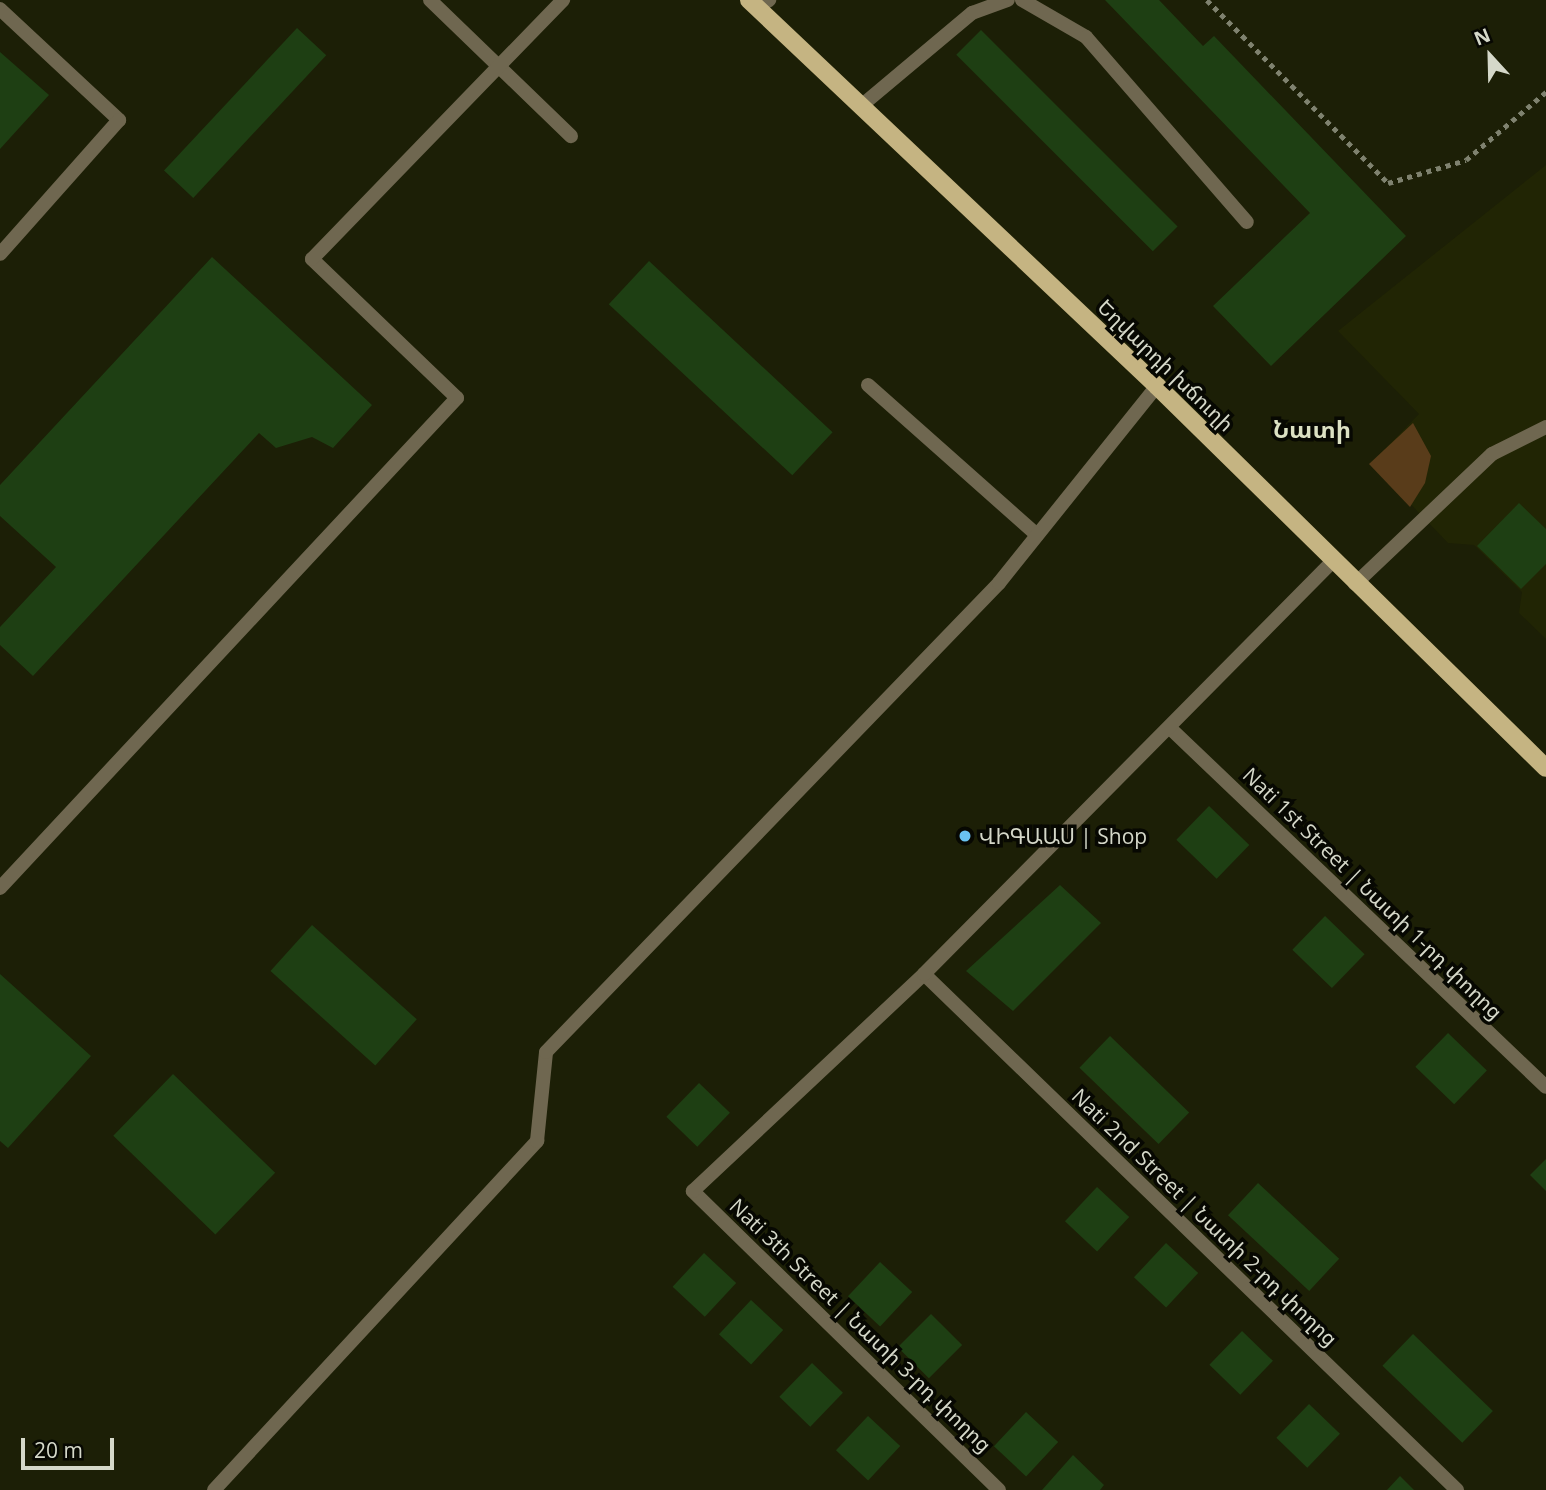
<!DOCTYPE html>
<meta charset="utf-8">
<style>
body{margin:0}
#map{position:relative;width:1546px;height:1490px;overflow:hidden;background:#1c1f06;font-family:"Open Sans","Noto Sans Armenian",sans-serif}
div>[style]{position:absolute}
.built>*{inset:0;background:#212504}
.green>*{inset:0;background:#593c1a}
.building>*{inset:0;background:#1e3f13;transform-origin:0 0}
.path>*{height:4.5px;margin-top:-2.25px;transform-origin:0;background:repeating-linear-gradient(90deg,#7f826f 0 5px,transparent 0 10px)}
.service>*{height:14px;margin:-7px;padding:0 7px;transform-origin:7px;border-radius:7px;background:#6f6750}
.minor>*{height:14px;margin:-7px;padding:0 7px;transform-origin:7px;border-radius:7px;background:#6f6750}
.primary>*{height:18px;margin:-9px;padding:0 9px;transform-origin:9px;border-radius:9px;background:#c5b482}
.dots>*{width:19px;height:19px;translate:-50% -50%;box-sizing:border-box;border:4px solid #070802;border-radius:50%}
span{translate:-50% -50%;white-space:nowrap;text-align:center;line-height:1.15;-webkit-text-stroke:7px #070802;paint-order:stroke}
.street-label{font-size:21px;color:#d5d8c9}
.poi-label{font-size:21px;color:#d5d8c9}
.left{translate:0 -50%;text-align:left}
.quarter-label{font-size:24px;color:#dce1c3;font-weight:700}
.north{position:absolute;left:1455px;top:21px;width:70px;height:70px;-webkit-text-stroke:5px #070802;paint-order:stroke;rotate:338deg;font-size:19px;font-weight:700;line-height:28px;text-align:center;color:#d5d8c9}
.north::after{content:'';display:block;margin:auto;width:24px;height:32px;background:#d5d8c9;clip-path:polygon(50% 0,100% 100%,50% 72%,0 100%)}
.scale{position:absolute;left:21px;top:1438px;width:93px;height:32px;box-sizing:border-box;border:4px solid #d5d8c9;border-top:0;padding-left:9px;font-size:21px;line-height:24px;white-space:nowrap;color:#d5d8c9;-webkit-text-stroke:5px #070802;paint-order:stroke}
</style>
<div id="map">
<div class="built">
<div style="clip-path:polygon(1546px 165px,1546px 639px,1519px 613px,1522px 592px,1474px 545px,1448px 543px,1371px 463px,1419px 414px,1338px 331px)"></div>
</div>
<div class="green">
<div style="clip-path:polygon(1413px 423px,1431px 456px,1425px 483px,1410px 507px,1369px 464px)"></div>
</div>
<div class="building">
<div style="clip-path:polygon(1105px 0,1159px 0,1203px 46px,1214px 36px,1406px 236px,1271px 366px,1213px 306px,1310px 213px)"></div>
<div style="left:297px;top:28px;width:40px;height:195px;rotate:43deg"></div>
<div style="left:981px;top:30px;width:278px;height:35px;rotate:45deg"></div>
<div style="clip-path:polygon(0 52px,49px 95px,0 149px)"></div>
<div style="clip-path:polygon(212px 257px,372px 405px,333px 448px,312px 437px,276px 448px,259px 433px,33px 676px,0 645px,0 627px,56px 567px,0 516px,0 485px)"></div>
<div style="left:649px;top:261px;width:251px;height:59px;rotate:43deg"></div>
<div style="clip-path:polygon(1519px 503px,1546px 529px,1546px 564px,1521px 589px,1477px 546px)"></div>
<div style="left:1209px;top:806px;width:56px;height:47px;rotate:44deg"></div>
<div style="clip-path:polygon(1060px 885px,1101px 923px,1013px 1011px,966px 971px)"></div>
<div style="left:1325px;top:916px;width:55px;height:47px;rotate:44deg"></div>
<div style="left:312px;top:925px;width:141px;height:62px;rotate:42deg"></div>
<div style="clip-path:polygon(0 974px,91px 1056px,8px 1148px,0 1141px)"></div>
<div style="left:1448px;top:1033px;width:54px;height:47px;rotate:44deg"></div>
<div style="left:1110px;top:1036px;width:110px;height:44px;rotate:44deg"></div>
<div style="left:173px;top:1074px;width:142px;height:86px;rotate:44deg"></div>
<div style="left:699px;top:1083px;width:43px;height:47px;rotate:44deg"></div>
<div style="clip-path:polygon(1546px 1159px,1546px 1191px,1530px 1175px)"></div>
<div style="left:1258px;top:1183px;width:111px;height:44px;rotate:43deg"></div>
<div style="left:1097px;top:1187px;width:44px;height:47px;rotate:43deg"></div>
<div style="left:1166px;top:1243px;width:44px;height:47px;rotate:43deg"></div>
<div style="left:704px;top:1253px;width:44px;height:46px;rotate:43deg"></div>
<div style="left:880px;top:1262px;width:44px;height:47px;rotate:43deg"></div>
<div style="left:751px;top:1300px;width:44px;height:47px;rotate:43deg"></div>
<div style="left:931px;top:1314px;width:44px;height:47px;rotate:45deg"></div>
<div style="left:1242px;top:1331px;width:43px;height:47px;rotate:44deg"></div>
<div style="left:1413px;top:1334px;width:111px;height:44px;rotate:44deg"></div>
<div style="left:812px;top:1363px;width:43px;height:47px;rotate:44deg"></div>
<div style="left:1309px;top:1404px;width:43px;height:47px;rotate:44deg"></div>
<div style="left:1026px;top:1412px;width:44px;height:47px;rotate:43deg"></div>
<div style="left:868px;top:1416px;width:44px;height:47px;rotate:43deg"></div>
<div style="clip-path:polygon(1073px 1455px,1104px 1485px,1100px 1490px,1042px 1490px)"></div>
<div style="clip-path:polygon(1400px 1476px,1414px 1490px,1387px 1490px)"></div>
</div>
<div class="path">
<div style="left:1207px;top:0;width:257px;rotate:45.3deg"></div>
<div style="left:1388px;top:183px;width:81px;rotate:-16.4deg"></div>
<div style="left:1466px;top:160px;width:105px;rotate:-40.4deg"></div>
</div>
<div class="service">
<div style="left:430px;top:0;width:196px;rotate:44deg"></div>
<div style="left:1022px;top:0;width:74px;rotate:30deg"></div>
<div style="left:1086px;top:37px;width:245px;rotate:49deg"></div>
<div style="left:756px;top:7px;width:15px;rotate:-28deg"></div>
<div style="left:0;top:9px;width:163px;rotate:43deg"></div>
<div style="left:119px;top:120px;width:179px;rotate:131.6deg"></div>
<div style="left:861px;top:106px;width:145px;rotate:-40deg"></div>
<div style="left:972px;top:13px;width:38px;rotate:-20deg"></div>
<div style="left:868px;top:385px;width:226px;rotate:41.6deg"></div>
<div style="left:1355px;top:584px;width:189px;rotate:-43.5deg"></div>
<div style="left:1492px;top:454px;width:60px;rotate:-26.6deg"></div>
<div style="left:0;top:888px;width:670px;rotate:-47deg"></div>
<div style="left:457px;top:398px;width:201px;rotate:-136.2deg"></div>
<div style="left:312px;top:259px;width:361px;rotate:-45.9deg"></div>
</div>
<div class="minor">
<div style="left:1171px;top:729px;width:518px;rotate:43.67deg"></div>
<div style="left:924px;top:974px;width:742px;rotate:44.07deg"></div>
<div style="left:214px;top:1490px;width:476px;rotate:-47.2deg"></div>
<div style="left:537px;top:1141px;width:89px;rotate:-84.2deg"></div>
<div style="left:546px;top:1052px;width:652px;rotate:-45.99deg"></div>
<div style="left:999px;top:583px;width:253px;rotate:-51.3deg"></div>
<div style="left:999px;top:1490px;width:428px;rotate:-135.7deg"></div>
<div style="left:693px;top:1191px;width:317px;rotate:-43.2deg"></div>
<div style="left:924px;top:974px;width:580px;rotate:-45.28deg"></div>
</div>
<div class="primary">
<div style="left:749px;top:0;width:562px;rotate:43.41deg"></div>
<div style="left:1157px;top:386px;width:545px;rotate:44.48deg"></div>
</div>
<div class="dots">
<div style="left:965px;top:836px;background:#6ac3f1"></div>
</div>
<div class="street-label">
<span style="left:1166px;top:365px;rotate:44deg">Եղվարդի խճուղի</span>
<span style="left:1373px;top:893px;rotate:44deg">Nati 1st Street | Նատի 1-րդ փողոց</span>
<span style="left:1205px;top:1217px;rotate:44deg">Nati 2nd Street | Նատի 2-րդ փողոց</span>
<span style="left:861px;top:1325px;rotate:44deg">Nati 3th Street | Նատի 3-րդ փողոց</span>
</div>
<div class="poi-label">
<span class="left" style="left:979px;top:836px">ՎԻԳԱԱՍ | Shop</span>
</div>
<div class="quarter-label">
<span style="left:1312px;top:429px">Նատի</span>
</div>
<div class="north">N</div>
<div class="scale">20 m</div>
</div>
